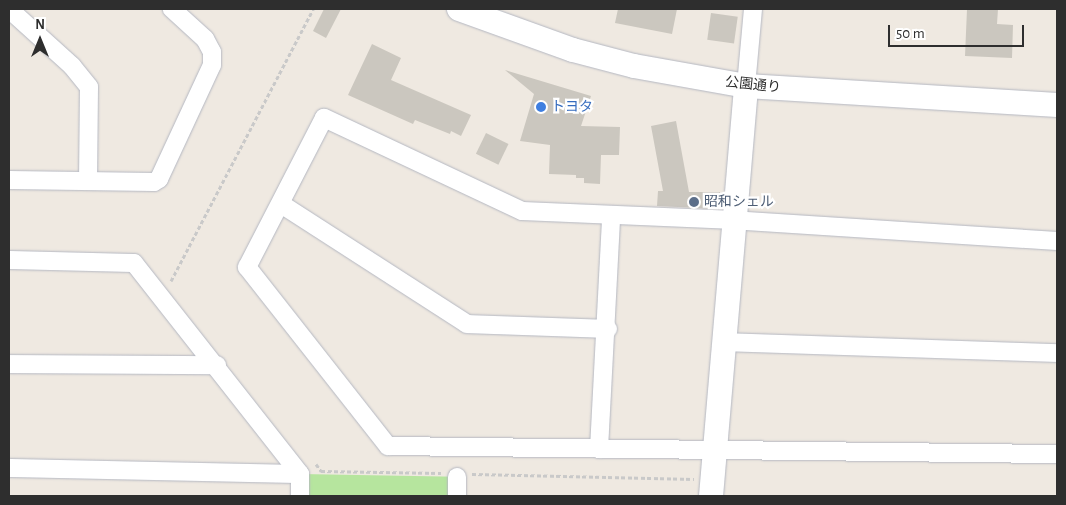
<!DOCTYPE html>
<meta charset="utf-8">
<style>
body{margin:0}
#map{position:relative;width:1066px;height:505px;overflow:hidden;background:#efe9e1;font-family:"Alegreya Sans","Noto Sans JP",sans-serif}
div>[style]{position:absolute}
.green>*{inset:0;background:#b6e59e;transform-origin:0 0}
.building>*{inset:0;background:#cbc7bf;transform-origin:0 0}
.path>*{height:3px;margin-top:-1.5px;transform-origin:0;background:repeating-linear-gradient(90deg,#c9c9c9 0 4px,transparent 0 6.5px)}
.roads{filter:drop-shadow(0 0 1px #b4b7c1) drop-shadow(0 0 1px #b4b7c1)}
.street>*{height:18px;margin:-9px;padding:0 9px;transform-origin:9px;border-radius:9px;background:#fff}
.secondary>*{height:24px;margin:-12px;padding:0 12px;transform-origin:12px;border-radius:12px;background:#fff}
.dots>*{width:14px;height:14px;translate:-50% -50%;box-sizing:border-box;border:2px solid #fff;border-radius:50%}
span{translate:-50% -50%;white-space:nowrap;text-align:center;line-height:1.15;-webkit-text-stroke:4.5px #fff;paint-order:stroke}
.street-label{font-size:14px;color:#2e2e2e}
.shop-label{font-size:14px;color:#366cbe}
.left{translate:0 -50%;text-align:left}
.service-label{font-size:14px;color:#4e5e75}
.frame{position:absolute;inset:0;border:10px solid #2e2e2e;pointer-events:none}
.north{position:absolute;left:15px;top:15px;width:50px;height:50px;-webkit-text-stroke:4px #fff;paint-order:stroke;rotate:0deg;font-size:14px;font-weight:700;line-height:20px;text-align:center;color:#2e2e2e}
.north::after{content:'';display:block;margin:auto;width:18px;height:22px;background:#2e2e2e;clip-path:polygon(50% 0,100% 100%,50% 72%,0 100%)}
.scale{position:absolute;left:888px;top:25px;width:136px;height:22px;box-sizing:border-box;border:2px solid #2e2e2e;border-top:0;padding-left:6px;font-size:15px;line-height:18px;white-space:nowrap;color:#2e2e2e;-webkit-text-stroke:4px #fff;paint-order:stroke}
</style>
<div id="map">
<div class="green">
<div style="left:300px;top:474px;width:157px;height:22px;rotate:1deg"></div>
</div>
<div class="building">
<div style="clip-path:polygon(324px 9px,341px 9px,326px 38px,313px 31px)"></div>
<div style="clip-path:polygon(618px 9px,677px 9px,672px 34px,615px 23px)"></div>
<div style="clip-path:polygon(967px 9px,998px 9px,997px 24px,1013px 25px,1012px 58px,965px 56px)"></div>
<div style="left:711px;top:13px;width:27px;height:27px;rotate:8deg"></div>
<div style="clip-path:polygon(372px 44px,401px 58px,391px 80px,471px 115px,461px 136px,451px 131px,450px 134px,415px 120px,413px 124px,348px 95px)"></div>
<div style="clip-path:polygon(505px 70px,591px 96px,581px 126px,620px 127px,619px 155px,601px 155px,600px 184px,584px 183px,584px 178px,576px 178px,576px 175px,549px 174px,550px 145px,520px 141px,534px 94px)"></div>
<div style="clip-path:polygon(676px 121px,689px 192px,720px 192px,720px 209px,657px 206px,658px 191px,663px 191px,651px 126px)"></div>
<div style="left:486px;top:133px;width:25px;height:23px;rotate:26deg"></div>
</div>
<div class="path">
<div style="left:171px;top:281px;width:307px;rotate:-62.4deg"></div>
<div style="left:316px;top:464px;width:9px;rotate:54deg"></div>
<div style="left:321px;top:471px;width:120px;rotate:1deg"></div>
<div style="left:472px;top:474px;width:222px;rotate:1.3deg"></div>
</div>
<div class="roads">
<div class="street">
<div style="left:9px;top:9px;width:85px;rotate:42.1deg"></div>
<div style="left:72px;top:66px;width:27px;rotate:51deg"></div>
<div style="left:89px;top:87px;width:93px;rotate:90.6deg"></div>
<div style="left:746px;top:86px;width:77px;rotate:-84.8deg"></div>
<div style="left:9px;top:180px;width:145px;rotate:0.8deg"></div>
<div style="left:154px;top:182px;width:6px;rotate:-31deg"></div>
<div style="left:159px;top:179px;width:126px;rotate:-65.1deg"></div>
<div style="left:212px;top:65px;width:13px;rotate:-90deg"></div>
<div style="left:212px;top:52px;width:15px;rotate:-118deg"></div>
<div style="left:205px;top:39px;width:45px;rotate:-137.7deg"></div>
<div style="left:281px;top:204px;width:221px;rotate:32.8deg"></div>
<div style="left:467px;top:324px;width:141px;rotate:2deg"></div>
<div style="left:1057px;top:241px;width:323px;rotate:-176.3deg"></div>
<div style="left:735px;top:220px;width:213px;rotate:-177.6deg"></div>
<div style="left:522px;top:211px;width:219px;rotate:-154.8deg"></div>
<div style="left:324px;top:118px;width:168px;rotate:117.3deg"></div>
<div style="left:247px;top:267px;width:228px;rotate:51.8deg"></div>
<div style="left:388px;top:446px;width:669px;rotate:0.69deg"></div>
<div style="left:9px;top:260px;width:125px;rotate:1.4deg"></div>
<div style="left:134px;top:263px;width:268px;rotate:51.8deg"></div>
<div style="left:300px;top:474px;width:22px;rotate:90deg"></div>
<div style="left:723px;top:342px;width:334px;rotate:1.9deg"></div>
<div style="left:9px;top:364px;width:208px;rotate:0.3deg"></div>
<div style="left:599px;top:449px;width:232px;rotate:-87deg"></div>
<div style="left:9px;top:468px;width:291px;rotate:1.2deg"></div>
<div style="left:457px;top:477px;width:19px;rotate:90deg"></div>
</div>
<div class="secondary">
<div style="left:459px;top:9px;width:121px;rotate:19.8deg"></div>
<div style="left:573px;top:50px;width:63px;rotate:14.7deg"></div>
<div style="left:634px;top:66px;width:114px;rotate:10.1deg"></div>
<div style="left:746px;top:86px;width:312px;rotate:3.5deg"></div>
<div style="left:711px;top:496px;width:411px;rotate:-85.1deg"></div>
</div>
</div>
<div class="dots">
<div style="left:541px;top:107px;background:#3f7fe0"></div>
<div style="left:694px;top:202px;background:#5c6f8a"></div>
</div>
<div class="street-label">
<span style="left:753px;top:85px;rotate:6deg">公園通り</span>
</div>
<div class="shop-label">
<span class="left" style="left:551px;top:107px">トヨタ</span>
</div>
<div class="service-label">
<span class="left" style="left:704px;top:202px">昭和シェル</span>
</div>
<div class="frame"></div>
<div class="north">N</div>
<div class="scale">50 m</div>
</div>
